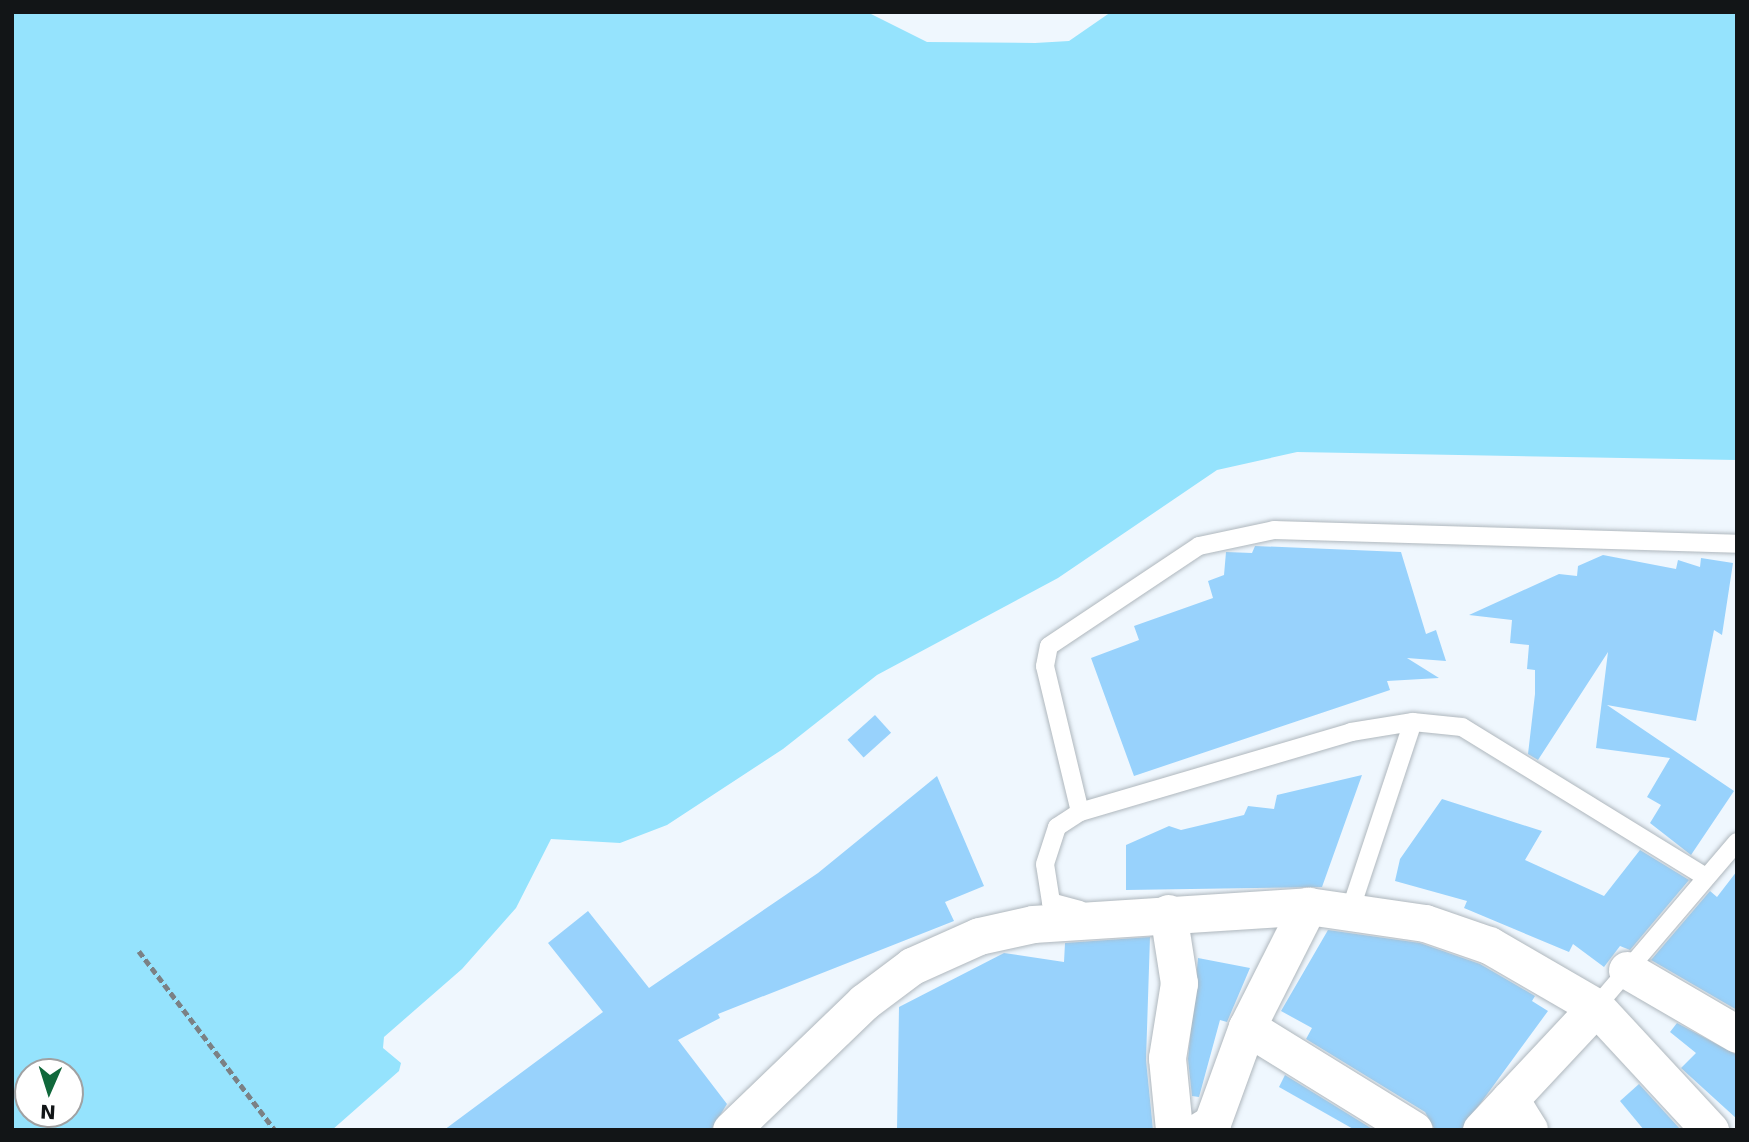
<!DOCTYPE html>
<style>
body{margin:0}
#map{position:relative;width:1749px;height:1142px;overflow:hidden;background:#eff7fe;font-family:"DejaVu Sans",sans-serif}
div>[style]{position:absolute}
.water>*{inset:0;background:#95e3fd}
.building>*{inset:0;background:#98d2fc;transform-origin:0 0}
.path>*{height:4.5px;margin-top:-2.25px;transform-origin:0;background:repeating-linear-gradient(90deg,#7b8185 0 7px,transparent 0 10.5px)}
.roads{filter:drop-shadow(0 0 2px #afb7bd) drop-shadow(0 0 2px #afb7bd)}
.lane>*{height:18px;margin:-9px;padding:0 9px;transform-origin:9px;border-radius:9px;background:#fff}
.street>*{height:37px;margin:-18.5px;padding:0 18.5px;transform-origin:18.5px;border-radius:18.5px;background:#fff}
span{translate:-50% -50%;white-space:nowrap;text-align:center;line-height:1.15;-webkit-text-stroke:5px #fff;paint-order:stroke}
.frame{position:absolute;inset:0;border:14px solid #121517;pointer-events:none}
.north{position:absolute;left:14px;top:1058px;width:70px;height:70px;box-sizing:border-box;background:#fff;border:2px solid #a0a1a2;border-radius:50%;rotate:183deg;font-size:19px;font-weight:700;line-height:28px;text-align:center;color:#121517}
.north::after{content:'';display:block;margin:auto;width:24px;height:32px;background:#10683b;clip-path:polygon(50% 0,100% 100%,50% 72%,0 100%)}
</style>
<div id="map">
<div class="water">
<div style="clip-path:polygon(evenodd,12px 12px,867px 12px,927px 42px,1035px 43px,1069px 41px,1111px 12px,1737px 12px,1737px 460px,1297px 452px,1217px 470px,1058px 578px,877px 675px,783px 749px,667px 825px,620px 843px,551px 839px,516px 908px,462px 969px,384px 1037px,383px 1048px,401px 1063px,399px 1071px,332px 1130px,12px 1130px,12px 12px,28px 1072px,70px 1072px,70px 1114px,28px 1114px,28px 1072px)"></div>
</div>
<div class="building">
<div style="clip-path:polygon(1255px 546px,1401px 552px,1426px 634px,1436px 630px,1446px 661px,1407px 658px,1439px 678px,1387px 681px,1390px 690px,1134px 776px,1091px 658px,1139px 640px,1134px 626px,1213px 598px,1208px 581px,1224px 575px,1226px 552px,1252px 553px)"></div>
<div style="clip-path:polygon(1603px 555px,1676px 569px,1678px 560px,1700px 567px,1701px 558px,1733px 563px,1722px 635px,1714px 630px,1696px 721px,1607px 705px,1734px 791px,1691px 855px,1650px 823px,1661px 805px,1647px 797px,1670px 758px,1596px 748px,1608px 652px,1538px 760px,1528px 754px,1535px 694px,1535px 670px,1527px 669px,1529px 645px,1510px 643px,1512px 620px,1469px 615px,1559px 574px,1577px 576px,1578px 566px)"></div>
<div style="left:875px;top:715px;width:24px;height:37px;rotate:48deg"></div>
<div style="clip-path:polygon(1362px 775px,1322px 887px,1126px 890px,1126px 845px,1169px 826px,1181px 830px,1244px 815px,1248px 806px,1274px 809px,1277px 795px)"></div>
<div style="clip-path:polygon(937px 776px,984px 886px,945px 902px,954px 921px,718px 1014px,720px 1018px,678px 1040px,727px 1104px,711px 1130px,444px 1130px,603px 1012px,548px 943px,588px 911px,649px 988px,818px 873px)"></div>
<div style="clip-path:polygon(1442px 799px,1542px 831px,1525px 860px,1604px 896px,1640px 850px,1689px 880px,1630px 950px,1620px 946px,1604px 967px,1573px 944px,1569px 952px,1464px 908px,1467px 901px,1395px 881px,1400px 859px)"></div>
<div style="clip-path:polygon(1737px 871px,1737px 1010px,1651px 960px,1710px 891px,1717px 897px)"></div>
<div style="clip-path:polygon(1328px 930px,1420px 943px,1480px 964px,1535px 996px,1532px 1001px,1548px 1011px,1461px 1130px,1435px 1130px,1425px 1112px,1306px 1039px,1312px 1028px,1281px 1011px)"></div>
<div style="clip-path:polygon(1150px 937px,1146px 1060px,1153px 1130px,897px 1130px,899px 1007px,1004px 953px,1064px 962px,1065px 943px)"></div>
<div style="clip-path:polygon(1198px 958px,1250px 968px,1227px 1022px,1220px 1020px,1199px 1097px,1192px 1096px,1188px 1059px)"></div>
<div style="clip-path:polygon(1677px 1023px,1737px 1055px,1737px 1119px,1681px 1068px,1696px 1053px,1670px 1032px)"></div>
<div style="clip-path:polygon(1285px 1075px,1374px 1130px,1355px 1130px,1279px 1087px)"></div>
<div style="clip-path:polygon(1639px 1084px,1681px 1130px,1644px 1130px,1620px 1101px)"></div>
</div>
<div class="path">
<div style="left:139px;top:951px;width:225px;rotate:52.8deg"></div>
</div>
<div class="roads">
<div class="lane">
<div style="left:1080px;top:812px;width:150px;rotate:-103.5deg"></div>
<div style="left:1045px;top:666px;width:20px;rotate:-79deg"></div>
<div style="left:1049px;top:646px;width:180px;rotate:-33.7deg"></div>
<div style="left:1199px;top:546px;width:77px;rotate:-12deg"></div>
<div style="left:1274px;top:530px;width:463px;rotate:1.7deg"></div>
<div style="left:1080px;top:910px;width:30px;rotate:-165deg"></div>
<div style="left:1051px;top:902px;width:38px;rotate:-99deg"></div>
<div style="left:1045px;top:864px;width:39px;rotate:-72deg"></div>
<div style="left:1057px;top:827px;width:27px;rotate:-33deg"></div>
<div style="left:1080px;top:812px;width:283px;rotate:-16.4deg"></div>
<div style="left:1351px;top:732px;width:63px;rotate:-9.2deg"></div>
<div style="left:1413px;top:722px;width:49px;rotate:5.8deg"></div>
<div style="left:1462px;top:727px;width:286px;rotate:31.6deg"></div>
<div style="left:1350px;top:911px;width:199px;rotate:-71.6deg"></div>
<div style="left:1596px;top:1007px;width:217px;rotate:-49.5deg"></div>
</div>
<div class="street">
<div style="left:1168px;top:913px;width:71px;rotate:81.1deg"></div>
<div style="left:1179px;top:983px;width:76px;rotate:99.1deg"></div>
<div style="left:1167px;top:1058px;width:72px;rotate:84.4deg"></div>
<div style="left:1627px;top:970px;width:127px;rotate:30.2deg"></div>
<div style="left:1247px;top:1027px;width:196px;rotate:31.7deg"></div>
<div style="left:1510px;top:1099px;width:36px;rotate:58deg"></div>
<div style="left:731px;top:1130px;width:185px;rotate:-43.9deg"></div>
<div style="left:864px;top:1002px;width:60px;rotate:-36.9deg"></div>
<div style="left:912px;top:966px;width:73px;rotate:-24.1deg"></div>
<div style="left:979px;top:936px;width:55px;rotate:-12.5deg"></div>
<div style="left:1033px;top:924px;width:276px;rotate:-3.7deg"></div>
<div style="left:1308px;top:906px;width:118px;rotate:8.3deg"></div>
<div style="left:1425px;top:923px;width:68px;rotate:19deg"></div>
<div style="left:1489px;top:945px;width:124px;rotate:30.1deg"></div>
<div style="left:1596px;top:1007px;width:168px;rotate:47.2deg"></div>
<div style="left:1201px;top:1130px;width:13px;rotate:-32deg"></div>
<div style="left:1212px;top:1123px;width:102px;rotate:-70deg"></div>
<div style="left:1247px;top:1027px;width:136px;rotate:-63.2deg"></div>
<div style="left:1481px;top:1130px;width:168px;rotate:-46.9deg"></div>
</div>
</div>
<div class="frame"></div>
<div class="north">N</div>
</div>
